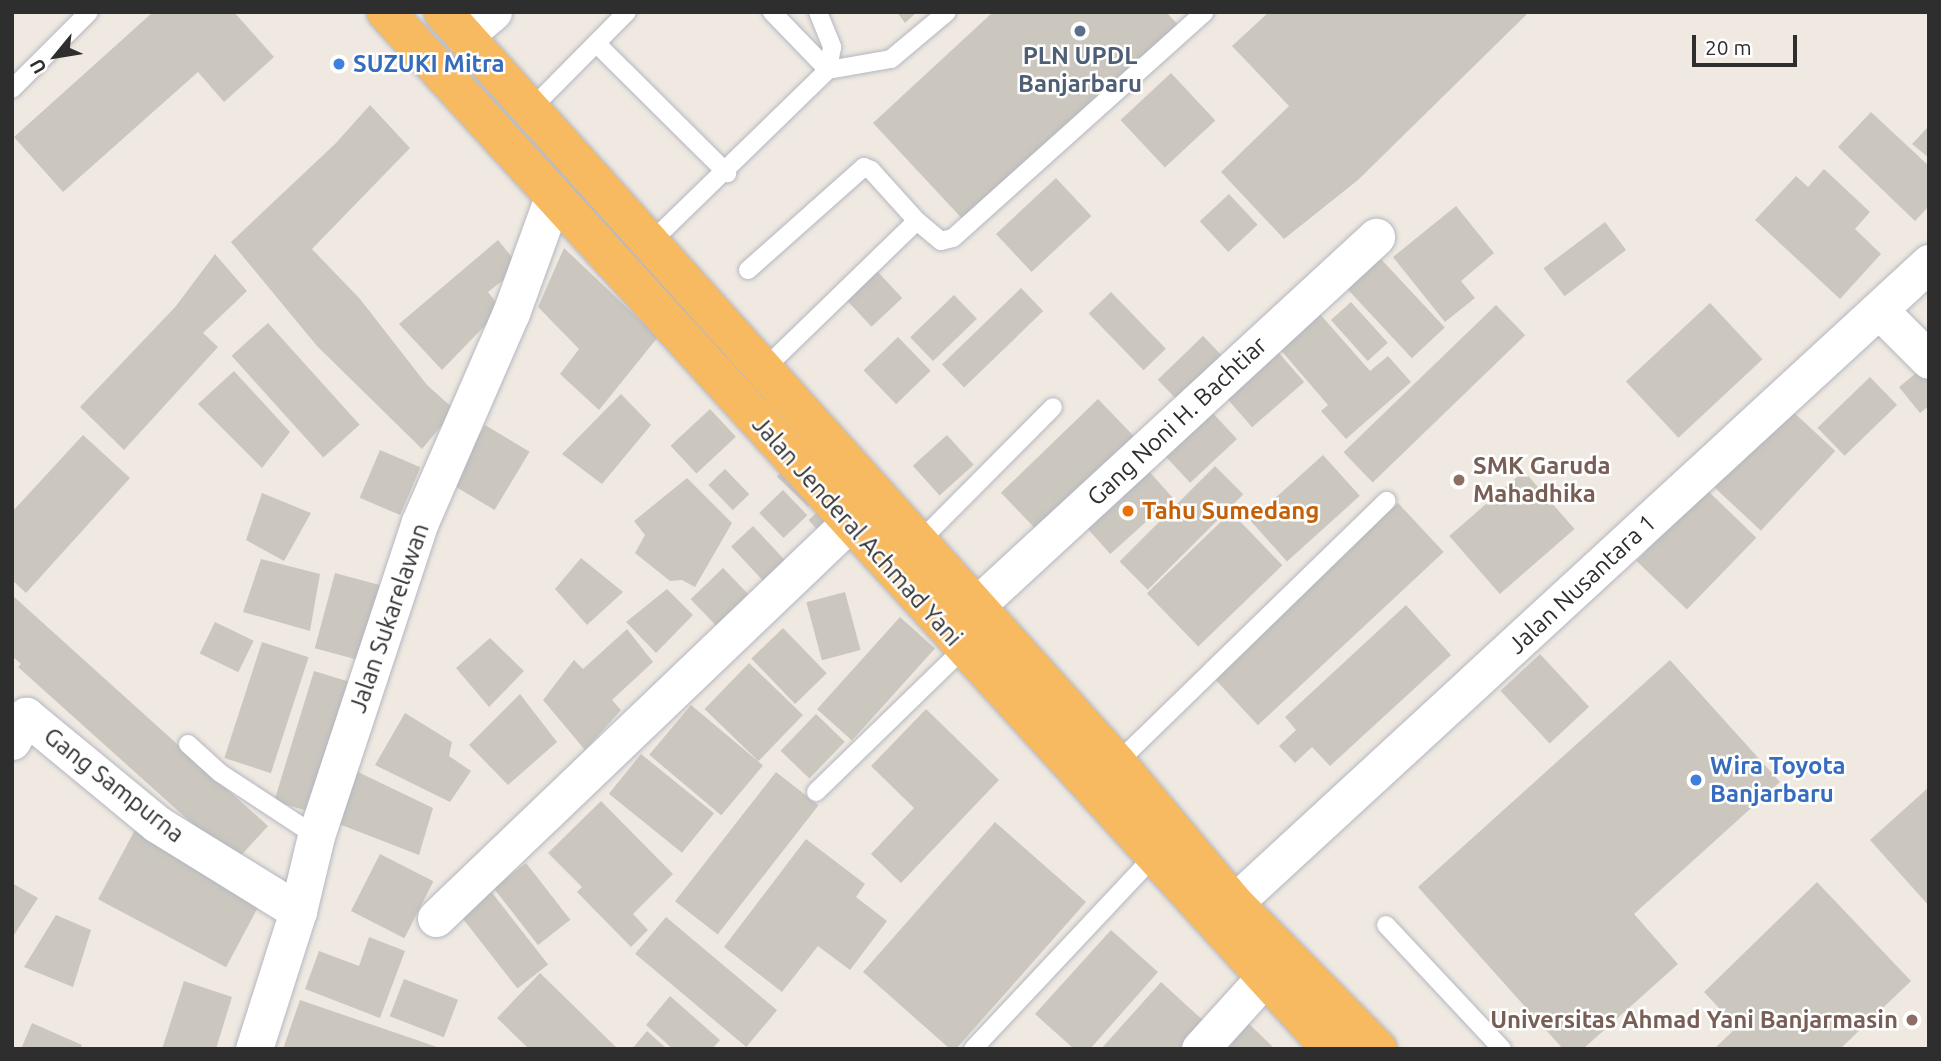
<!DOCTYPE html>
<style>
body{margin:0}
#map{position:relative;width:1941px;height:1061px;overflow:hidden;background:#efe9e1;font-family:Ubuntu,sans-serif}
div>[style]{position:absolute}
.building>*{inset:0;background:#cbc7bf;transform-origin:0 0}
.roads{filter:drop-shadow(0 0 2px #b4b7c1) drop-shadow(0 0 2px #b4b7c1)}
.service>*{height:18px;margin:-9px;padding:0 9px;transform-origin:9px;border-radius:9px;background:#fff}
.minor>*{height:37px;margin:-18.5px;padding:0 18.5px;transform-origin:18.5px;border-radius:18.5px;background:#fff}
.trunk>*{height:38px;margin:-19px;padding:0 19px;transform-origin:19px;border-radius:19px;background:#f8ba60}
.dots>*{width:19px;height:19px;translate:-50% -50%;box-sizing:border-box;border:4px solid #fff;border-radius:50%}
span{translate:-50% -50%;white-space:nowrap;text-align:center;line-height:1.15;-webkit-text-stroke:5px #fff;paint-order:stroke}
.service-label{font-size:24px;color:#4e5e75;font-weight:700}
.shop-label{font-size:24px;color:#366cbe;font-weight:700}
.left{translate:0 -50%;text-align:left}
.street-label{font-size:24px;color:#2e2e2e}
.education-label{font-size:24px;color:#785e54;font-weight:700}
.right{translate:-100% -50%;text-align:right}
.food-label{font-size:24px;color:#c56008;font-weight:700}
.frame{position:absolute;inset:0;border:14px solid #2e2e2e;pointer-events:none}
.north{position:absolute;left:21px;top:21px;width:70px;height:70px;-webkit-text-stroke:5px #fff;paint-order:stroke;rotate:240deg;font-size:19px;font-weight:700;line-height:28px;text-align:center;color:#2e2e2e}
.north::after{content:'';display:block;margin:auto;width:24px;height:32px;background:#2e2e2e;clip-path:polygon(50% 0,100% 100%,50% 72%,0 100%)}
.scale{position:absolute;left:1692px;top:35px;width:105px;height:32px;box-sizing:border-box;border:4px solid #2e2e2e;border-top:0;padding-left:9px;font-size:21px;line-height:24px;white-space:nowrap;color:#2e2e2e;-webkit-text-stroke:5px #fff;paint-order:stroke}
</style>
<div id="map">
<div class="building">
<div style="clip-path:polygon(153px 12px,234px 12px,274px 57px,224px 102px,198px 72px,63px 192px,14px 137px)"></div>
<div style="clip-path:polygon(897px 12px,917px 12px,905px 23px)"></div>
<div style="clip-path:polygon(993px 12px,1166px 12px,1184px 31px,968px 225px,873px 123px)"></div>
<div style="clip-path:polygon(1269px 12px,1529px 12px,1358px 180px,1284px 239px,1221px 172px,1289px 106px,1232px 46px)"></div>
<div style="left:1171px;top:73px;width:65px;height:69px;rotate:47deg"></div>
<div style="clip-path:polygon(370px 105px,410px 148px,312px 249px,360px 299px,427px 385px,455px 410px,422px 449px,317px 346px,231px 242px,336px 143px)"></div>
<div style="clip-path:polygon(1871px 112px,1929px 166px,1929px 206px,1915px 221px,1838px 147px)"></div>
<div style="clip-path:polygon(1929px 126px,1929px 158px,1912px 144px)"></div>
<div style="clip-path:polygon(1824px 169px,1870px 212px,1855px 229px,1881px 254px,1840px 299px,1755px 220px,1796px 176px,1808px 187px)"></div>
<div style="left:1056px;top:178px;width:52px;height:82px;rotate:47deg"></div>
<div style="left:1229px;top:194px;width:42px;height:40px;rotate:47deg"></div>
<div style="clip-path:polygon(1456px 206px,1494px 253px,1461px 281px,1475px 298px,1445px 322px,1393px 257px)"></div>
<div style="left:1605px;top:222px;width:35px;height:77px;rotate:53deg"></div>
<div style="clip-path:polygon(498px 240px,520px 267px,488px 292px,501px 309px,442px 370px,399px 324px)"></div>
<div style="clip-path:polygon(564px 248px,658px 337px,599px 410px,560px 374px,579px 349px,538px 307px)"></div>
<div style="clip-path:polygon(215px 254px,247px 291px,203px 333px,218px 347px,124px 450px,80px 407px,176px 306px)"></div>
<div style="left:1380px;top:258px;width:95px;height:45px;rotate:47deg"></div>
<div style="left:877px;top:271px;width:37px;height:42px;rotate:47deg"></div>
<div style="left:1021px;top:288px;width:32px;height:110px;rotate:46deg"></div>
<div style="left:1111px;top:292px;width:79px;height:31px;rotate:46deg"></div>
<div style="left:954px;top:295px;width:33px;height:61px;rotate:46deg"></div>
<div style="left:1351px;top:302px;width:55px;height:27px;rotate:48deg"></div>
<div style="left:1710px;top:303px;width:77px;height:115px;rotate:47deg"></div>
<div style="left:1496px;top:305px;width:42px;height:212px;rotate:46deg"></div>
<div style="clip-path:polygon(1319px 313px,1370px 371px,1388px 356px,1411px 382px,1346px 439px,1321px 411px,1328px 405px,1279px 348px)"></div>
<div style="left:268px;top:323px;width:137px;height:49px;rotate:48deg"></div>
<div style="left:1203px;top:336px;width:35px;height:63px;rotate:46deg"></div>
<div style="left:898px;top:337px;width:47px;height:48px;rotate:46deg"></div>
<div style="left:1272px;top:345px;width:49px;height:69px;rotate:49deg"></div>
<div style="clip-path:polygon(1921px 369px,1929px 378px,1929px 406px,1920px 413px,1899px 387px)"></div>
<div style="clip-path:polygon(234px 371px,290px 432px,262px 468px,198px 404px)"></div>
<div style="left:1870px;top:377px;width:39px;height:73px;rotate:46deg"></div>
<div style="clip-path:polygon(621px 394px,651px 425px,602px 484px,562px 454px)"></div>
<div style="left:1098px;top:399px;width:59px;height:135px;rotate:46deg"></div>
<div style="left:1787px;top:406px;width:66px;height:109px;rotate:43deg"></div>
<div style="left:710px;top:409px;width:38px;height:54px;rotate:47deg"></div>
<div style="left:1209px;top:409px;width:41px;height:64px;rotate:47deg"></div>
<div style="left:485px;top:425px;width:52px;height:68px;rotate:31deg"></div>
<div style="clip-path:polygon(83px 435px,130px 478px,26px 593px,12px 580px,12px 512px)"></div>
<div style="left:947px;top:435px;width:40px;height:46px;rotate:48deg"></div>
<div style="left:380px;top:450px;width:44px;height:52px;rotate:23deg"></div>
<div style="left:1323px;top:455px;width:55px;height:98px;rotate:48deg"></div>
<div style="left:788px;top:465px;width:43px;height:16px;rotate:44deg"></div>
<div style="left:1215px;top:466px;width:40px;height:135px;rotate:45deg"></div>
<div style="left:1146px;top:468px;width:40px;height:84px;rotate:48deg"></div>
<div style="left:725px;top:469px;width:35px;height:23px;rotate:46deg"></div>
<div style="left:1524px;top:471px;width:77px;height:99px;rotate:49deg"></div>
<div style="clip-path:polygon(687px 478px,732px 523px,695px 587px,682px 580px,670px 581px,635px 553px,645px 535px,634px 521px)"></div>
<div style="left:1706px;top:489px;width:70px;height:100px;rotate:44deg"></div>
<div style="left:783px;top:490px;width:35px;height:33px;rotate:46deg"></div>
<div style="clip-path:polygon(262px 493px,311px 513px,284px 561px,246px 540px)"></div>
<div style="left:1398px;top:503px;width:67px;height:254px;rotate:47deg"></div>
<div style="left:822px;top:508px;width:15px;height:18px;rotate:48deg"></div>
<div style="left:1231px;top:512px;width:74px;height:117px;rotate:46deg"></div>
<div style="left:753px;top:526px;width:50px;height:30px;rotate:47deg"></div>
<div style="clip-path:polygon(581px 558px,623px 592px,587px 625px,555px 589px)"></div>
<div style="clip-path:polygon(261px 559px,320px 574px,310px 631px,243px 612px)"></div>
<div style="left:723px;top:568px;width:40px;height:45px;rotate:46deg"></div>
<div style="left:335px;top:573px;width:50px;height:78px;rotate:15deg"></div>
<div style="clip-path:polygon(667px 589px,693px 615px,656px 653px,626px 622px)"></div>
<div style="left:845px;top:592px;width:60px;height:40px;rotate:75deg"></div>
<div style="clip-path:polygon(12px 595px,268px 826px,235px 862px,18px 667px,21px 664px,12px 656px)"></div>
<div style="clip-path:polygon(1406px 605px,1451px 655px,1330px 766px,1312px 747px,1295px 763px,1279px 746px,1296px 730px,1285px 717px)"></div>
<div style="left:900px;top:617px;width:47px;height:124px;rotate:42deg"></div>
<div style="left:215px;top:622px;width:43px;height:35px;rotate:26deg"></div>
<div style="left:783px;top:628px;width:63px;height:44px;rotate:46deg"></div>
<div style="clip-path:polygon(627px 629px,653px 662px,612px 700px,621px 710px,585px 750px,543px 700px,574px 660px,583px 669px)"></div>
<div style="clip-path:polygon(490px 638px,524px 671px,489px 707px,456px 668px)"></div>
<div style="left:262px;top:642px;width:49px;height:122px;rotate:18deg"></div>
<div style="left:1540px;top:654px;width:72px;height:54px;rotate:47deg"></div>
<div style="clip-path:polygon(1670px 660px,1780px 782px,1634px 914px,1678px 964px,1583px 1049px,1563px 1049px,1418px 887px)"></div>
<div style="left:749px;top:663px;width:75px;height:64px;rotate:44deg"></div>
<div style="left:314px;top:671px;width:42px;height:136px;rotate:17deg"></div>
<div style="clip-path:polygon(520px 694px,557px 742px,508px 785px,469px 745px)"></div>
<div style="left:691px;top:705px;width:94px;height:65px;rotate:40deg"></div>
<div style="clip-path:polygon(926px 709px,999px 780px,901px 883px,871px 854px,914px 808px,871px 766px)"></div>
<div style="clip-path:polygon(405px 713px,452px 742px,449px 756px,471px 771px,450px 802px,375px 765px)"></div>
<div style="left:816px;top:714px;width:40px;height:51px;rotate:44deg"></div>
<div style="left:641px;top:754px;width:94px;height:51px;rotate:39deg"></div>
<div style="clip-path:polygon(358px 772px,433px 808px,419px 855px,339px 824px)"></div>
<div style="left:776px;top:772px;width:54px;height:164px;rotate:38deg"></div>
<div style="clip-path:polygon(1929px 787px,1929px 906px,1870px 840px)"></div>
<div style="clip-path:polygon(601px 801px,673px 874px,633px 914px,648px 930px,631px 947px,577px 892px,582px 887px,548px 853px)"></div>
<div style="clip-path:polygon(995px 822px,1086px 902px,956px 1049px,950px 1049px,863px 972px)"></div>
<div style="left:137px;top:826px;width:145px;height:83px;rotate:28deg"></div>
<div style="clip-path:polygon(806px 839px,865px 884px,856px 897px,887px 921px,850px 970px,818px 946px,782px 992px,724px 947px)"></div>
<div style="left:380px;top:854px;width:60px;height:64px;rotate:27deg"></div>
<div style="left:526px;top:863px;width:72px;height:41px;rotate:52deg"></div>
<div style="clip-path:polygon(1817px 882px,1911px 981px,1840px 1049px,1714px 1049px,1737px 1027px,1704px 992px)"></div>
<div style="clip-path:polygon(12px 883px,38px 898px,12px 938px)"></div>
<div style="left:486px;top:885px;width:101px;height:39px;rotate:52deg"></div>
<div style="clip-path:polygon(56px 915px,91px 930px,73px 987px,24px 967px)"></div>
<div style="left:666px;top:917px;width:145px;height:48px;rotate:40deg"></div>
<div style="clip-path:polygon(1111px 930px,1158px 972px,1090px 1049px,1074px 1049px,1035px 1014px)"></div>
<div style="clip-path:polygon(369px 937px,405px 951px,380px 1018px,305px 989px,319px 951px,359px 966px)"></div>
<div style="clip-path:polygon(540px 973px,618px 1049px,529px 1049px,497px 1018px)"></div>
<div style="left:404px;top:979px;width:58px;height:40px;rotate:21deg"></div>
<div style="clip-path:polygon(184px 981px,232px 997px,216px 1049px,162px 1049px)"></div>
<div style="clip-path:polygon(1161px 982px,1207px 1024px,1185px 1049px,1101px 1049px)"></div>
<div style="clip-path:polygon(670px 996px,720px 1040px,712px 1049px,673px 1049px,646px 1025px)"></div>
<div style="clip-path:polygon(300px 1000px,440px 1048px,440px 1049px,283px 1049px)"></div>
<div style="clip-path:polygon(1247px 1022px,1275px 1049px,1221px 1049px)"></div>
<div style="clip-path:polygon(32px 1023px,82px 1045px,80px 1049px,21px 1049px)"></div>
<div style="clip-path:polygon(647px 1031px,667px 1049px,632px 1049px)"></div>
</div>
<div class="roads">
<div class="service">
<div style="left:818px;top:12px;width:38px;rotate:68deg"></div>
<div style="left:832px;top:47px;width:23px;rotate:100deg"></div>
<div style="left:828px;top:70px;width:64px;rotate:-9.9deg"></div>
<div style="left:891px;top:59px;width:73px;rotate:-40deg"></div>
<div style="left:596px;top:43px;width:185px;rotate:44.8deg"></div>
<div style="left:12px;top:89px;width:109px;rotate:-45deg"></div>
<div style="left:530px;top:110px;width:138px;rotate:-45.3deg"></div>
<div style="left:650px;top:243px;width:248px;rotate:-44.2deg"></div>
<div style="left:828px;top:70px;width:81px;rotate:-134deg"></div>
<div style="left:748px;top:270px;width:155px;rotate:-41.6deg"></div>
<div style="left:864px;top:167px;width:8px;rotate:23deg"></div>
<div style="left:871px;top:170px;width:69px;rotate:48deg"></div>
<div style="left:763px;top:370px;width:214px;rotate:-44.1deg"></div>
<div style="left:917px;top:221px;width:31px;rotate:40deg"></div>
<div style="left:941px;top:241px;width:12px;rotate:-14deg"></div>
<div style="left:953px;top:238px;width:338px;rotate:-41.9deg"></div>
<div style="left:919px;top:542px;width:190px;rotate:-45.2deg"></div>
<div style="left:188px;top:744px;width:43px;rotate:42.2deg"></div>
<div style="left:220px;top:773px;width:115px;rotate:33.3deg"></div>
<div style="left:1117px;top:763px;width:376px;rotate:-44.2deg"></div>
<div style="left:816px;top:792px;width:206px;rotate:-44.2deg"></div>
<div style="left:1386px;top:925px;width:170px;rotate:46.9deg"></div>
<div style="left:973px;top:1049px;width:265px;rotate:-46.8deg"></div>
</div>
<div class="minor">
<div style="left:464px;top:36px;width:38px;rotate:-40deg"></div>
<div style="left:1880px;top:311px;width:69px;rotate:45deg"></div>
<div style="left:977px;top:605px;width:543px;rotate:-42.69deg"></div>
<div style="left:12px;top:741px;width:29px;rotate:-61deg"></div>
<div style="left:26px;top:716px;width:170px;rotate:39.5deg"></div>
<div style="left:157px;top:824px;width:166px;rotate:31.7deg"></div>
<div style="left:1234px;top:903px;width:945px;rotate:-42.64deg"></div>
<div style="left:436px;top:918px;width:573px;rotate:-43.73deg"></div>
<div style="left:254px;top:1049px;width:145px;rotate:-72.3deg"></div>
<div style="left:298px;top:911px;width:77px;rotate:-76.5deg"></div>
<div style="left:316px;top:836px;width:331px;rotate:-71.7deg"></div>
<div style="left:420px;top:522px;width:228px;rotate:-66.5deg"></div>
<div style="left:511px;top:313px;width:123px;rotate:-70.1deg"></div>
<div style="left:1200px;top:1049px;width:97px;rotate:-47.9deg"></div>
</div>
<div class="trunk">
<div style="left:386px;top:12px;width:1403px;rotate:47.66deg"></div>
<div style="left:443px;top:12px;width:1009px;rotate:48.09deg"></div>
<div style="left:1117px;top:763px;width:182px;rotate:50.1deg"></div>
<div style="left:1234px;top:903px;width:205px;rotate:45.4deg"></div>
</div>
</div>
<div class="dots">
<div style="left:1080px;top:31px;background:#5c6f8a"></div>
<div style="left:339px;top:64px;background:#3f7fe0"></div>
<div style="left:1459px;top:480px;background:#8d6e63"></div>
<div style="left:1128px;top:511px;background:#e8710a"></div>
<div style="left:1696px;top:780px;background:#3f7fe0"></div>
<div style="left:1912px;top:1020px;background:#8d6e63"></div>
</div>
<div class="service-label">
<span style="left:1080px;top:70px">PLN UPDL<br>Banjarbaru</span>
</div>
<div class="shop-label">
<span class="left" style="left:353px;top:64px">SUZUKI Mitra</span>
<span class="left" style="left:1710px;top:780px">Wira Toyota<br>Banjarbaru</span>
</div>
<div class="street-label">
<span style="left:1177px;top:421px;rotate:-43deg">Gang Noni H. Bachtiar</span>
<span style="left:857px;top:531px;rotate:48deg">Jalan Jenderal Achmad Yani</span>
<span style="left:1582px;top:584px;rotate:-43deg">Jalan Nusantara 1</span>
<span style="left:389px;top:618px;rotate:-71deg">Jalan Sukarelawan</span>
<span style="left:114px;top:785px;rotate:38deg">Gang Sampurna</span>
</div>
<div class="education-label">
<span class="left" style="left:1473px;top:480px">SMK Garuda<br>Mahadhika</span>
<span class="right" style="left:1898px;top:1020px">Universitas Ahmad Yani Banjarmasin</span>
</div>
<div class="food-label">
<span class="left" style="left:1142px;top:511px">Tahu Sumedang</span>
</div>
<div class="frame"></div>
<div class="north">U</div>
<div class="scale">20 m</div>
</div>
